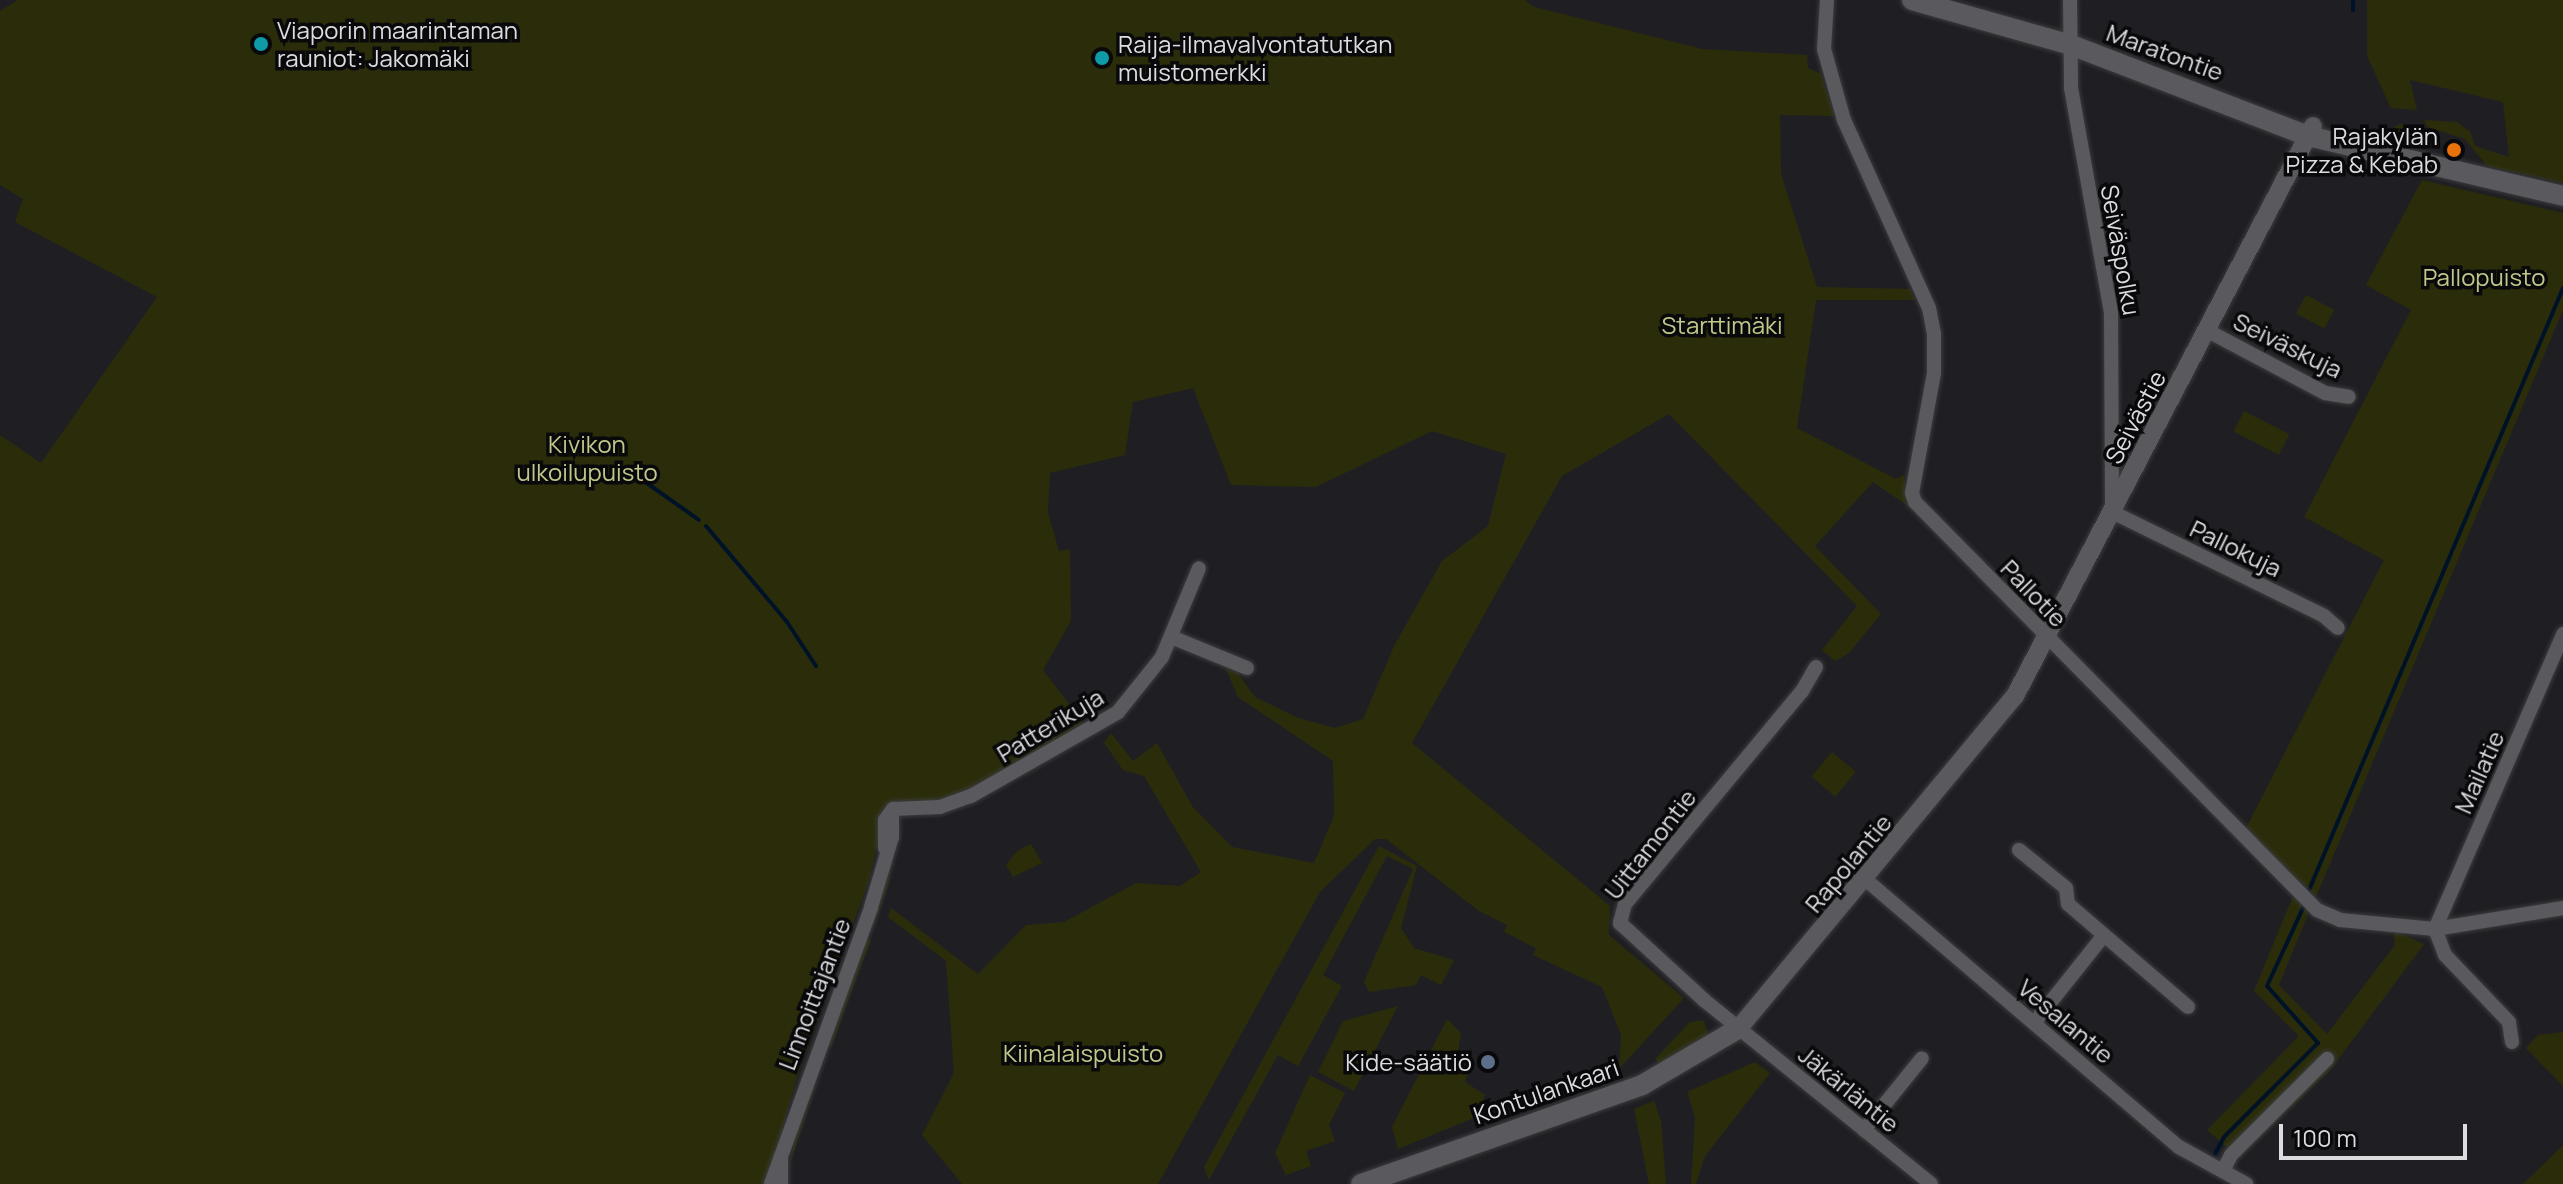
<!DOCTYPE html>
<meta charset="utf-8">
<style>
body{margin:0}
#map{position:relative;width:2563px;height:1184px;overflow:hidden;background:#1f1f23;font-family:Manrope,sans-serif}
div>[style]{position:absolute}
.green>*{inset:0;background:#2b2d0a;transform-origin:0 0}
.round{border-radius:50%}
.stream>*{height:4px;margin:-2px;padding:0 2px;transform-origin:2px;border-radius:2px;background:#001227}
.roads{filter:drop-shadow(0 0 2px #3c3c3f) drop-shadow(0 0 2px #3c3c3f)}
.minor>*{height:14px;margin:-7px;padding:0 7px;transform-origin:7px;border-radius:7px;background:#5a5a5e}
.tertiary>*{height:18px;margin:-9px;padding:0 9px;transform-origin:9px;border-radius:9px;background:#5a5a5e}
.secondary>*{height:20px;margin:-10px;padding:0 10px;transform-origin:10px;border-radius:10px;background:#5a5a5e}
.dots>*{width:22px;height:22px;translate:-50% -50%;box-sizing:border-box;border:4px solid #09090b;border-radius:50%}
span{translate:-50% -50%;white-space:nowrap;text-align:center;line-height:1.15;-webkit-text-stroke:7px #09090b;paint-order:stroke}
.poi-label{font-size:24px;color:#dcdcdf}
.left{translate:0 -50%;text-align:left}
.right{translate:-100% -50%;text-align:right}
.street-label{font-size:24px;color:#dcdcdf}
.park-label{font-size:24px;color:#c1c889}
.scale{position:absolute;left:2279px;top:1124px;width:188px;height:36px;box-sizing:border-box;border:4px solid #dcdcdf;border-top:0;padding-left:10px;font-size:24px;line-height:28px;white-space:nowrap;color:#dcdcdf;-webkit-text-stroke:6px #09090b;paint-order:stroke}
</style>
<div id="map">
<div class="green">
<div style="clip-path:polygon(18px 0,1525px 0,1534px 7px,1702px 49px,1807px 55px,1808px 68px,1821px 74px,1834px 116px,1780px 115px,1781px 174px,1817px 287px,1910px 289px,1915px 300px,1816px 300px,1797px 428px,1896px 479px,1904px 475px,1908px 506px,1873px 482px,1815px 546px,1881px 614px,1849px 653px,1835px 661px,1822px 650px,1857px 606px,1669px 414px,1562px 476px,1412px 743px,1610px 906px,1609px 935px,1684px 998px,1619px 1069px,1621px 1035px,1602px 987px,1533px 955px,1536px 948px,1504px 932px,1507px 925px,1479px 911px,1386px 839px,1375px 839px,1320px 892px,1158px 1184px,962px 1184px,922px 1135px,954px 1073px,946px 961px,888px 917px,891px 908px,978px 974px,1026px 925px,1064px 922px,1136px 883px,1180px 886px,1201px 872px,1144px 776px,1123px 770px,1104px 743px,1111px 733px,1133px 761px,1157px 743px,1192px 806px,1232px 847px,1314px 863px,1334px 816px,1333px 761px,1238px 697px,1225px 667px,1237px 672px,1255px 697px,1298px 718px,1335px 728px,1363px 719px,1394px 646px,1442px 561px,1488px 526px,1506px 454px,1432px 431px,1316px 487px,1231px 485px,1193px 388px,1133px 402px,1125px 455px,1050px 473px,1048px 513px,1059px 551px,1070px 549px,1071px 621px,1043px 670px,1085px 725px,966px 794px,936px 804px,898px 801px,886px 806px,869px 880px,797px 1077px,767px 1184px,0 1184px,0 435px,41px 463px,157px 297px,15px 222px,23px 199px,0 185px,0 11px)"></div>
<div style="clip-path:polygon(2367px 0,2563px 0,2563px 183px,2487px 166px,2465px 139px,2427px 127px,2424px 120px,2457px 122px,2470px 132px,2475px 146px,2509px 157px,2503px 102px,2410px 80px,2417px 110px,2391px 108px,2367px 56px)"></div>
<div class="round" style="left:2391px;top:124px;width:22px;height:22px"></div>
<div style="clip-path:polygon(2422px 180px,2563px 213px,2563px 310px,2316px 897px,2246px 828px,2384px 560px,2304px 517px,2411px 310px,2366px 285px)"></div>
<div style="left:2306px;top:295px;width:32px;height:21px;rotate:28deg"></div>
<div style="left:2244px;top:411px;width:51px;height:23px;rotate:27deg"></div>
<div style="left:1832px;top:752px;width:31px;height:32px;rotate:40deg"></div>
<div style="clip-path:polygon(898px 834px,888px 886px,873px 927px,870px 926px)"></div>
<div style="clip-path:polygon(1031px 844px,1042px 863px,1013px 877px,1006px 865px,1017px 851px)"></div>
<div style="clip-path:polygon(1379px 846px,1417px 866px,1401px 928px,1414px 948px,1454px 960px,1441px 985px,1421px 975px,1416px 985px,1369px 992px,1364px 982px,1413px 869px,1387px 856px,1323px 975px,1342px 986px,1298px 1066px,1278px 1055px,1209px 1180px,1204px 1167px)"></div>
<div style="clip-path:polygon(2293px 896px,2309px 912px,2279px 985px,2327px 1034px,2395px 945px,2393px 930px,2424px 944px,2331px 1069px,2239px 1158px,2207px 1130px,2299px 1036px,2254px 991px)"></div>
<div style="clip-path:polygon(866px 938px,871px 941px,861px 966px,831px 1047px,824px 1049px)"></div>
<div style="clip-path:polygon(1398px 1006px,1354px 1091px,1318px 1072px,1343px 1021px)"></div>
<div style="clip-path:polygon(1447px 1019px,1461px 1033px,1456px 1064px,1469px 1071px,1465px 1082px,1485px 1095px,1476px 1117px,1398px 1149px,1392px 1127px)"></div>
<div style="clip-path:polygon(1703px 1020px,1710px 1037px,1664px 1067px,1655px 1059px,1690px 1022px)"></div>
<div style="clip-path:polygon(2563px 1032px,2563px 1086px,2526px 1048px,2538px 1035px)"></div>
<div style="clip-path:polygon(1755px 1062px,1770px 1073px,1705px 1156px,1696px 1184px,1691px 1184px,1695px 1117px,1687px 1092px)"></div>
<div style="clip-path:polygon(1310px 1075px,1345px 1093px,1329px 1125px,1335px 1141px,1306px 1151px,1311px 1166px,1286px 1175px,1275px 1153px)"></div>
<div style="clip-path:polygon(811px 1084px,815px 1087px,787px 1173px,799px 1122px)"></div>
<div style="clip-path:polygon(1654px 1101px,1661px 1121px,1666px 1184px,1649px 1184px,1634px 1109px)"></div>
<div style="clip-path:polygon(2563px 1145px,2563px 1184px,2523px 1184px)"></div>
</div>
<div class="stream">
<div style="left:2353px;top:10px;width:10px;rotate:-90deg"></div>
<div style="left:627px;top:469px;width:88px;rotate:35.3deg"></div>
<div style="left:706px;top:526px;width:126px;rotate:49.8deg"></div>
<div style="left:787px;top:622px;width:53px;rotate:56.6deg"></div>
<div style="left:2309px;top:890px;width:653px;rotate:-67.12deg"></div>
<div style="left:2215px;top:1154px;width:19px;rotate:-62deg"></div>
<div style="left:2224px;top:1137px;width:133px;rotate:-45deg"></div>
<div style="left:2318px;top:1043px;width:76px;rotate:-131.8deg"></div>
<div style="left:2267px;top:986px;width:86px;rotate:-65.2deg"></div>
</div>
<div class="roads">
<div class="minor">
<div style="left:1827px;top:0;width:49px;rotate:93.5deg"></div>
<div style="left:1824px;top:49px;width:74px;rotate:74.3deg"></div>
<div style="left:1844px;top:120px;width:206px;rotate:65.7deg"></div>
<div style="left:1929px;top:308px;width:25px;rotate:79deg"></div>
<div style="left:1934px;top:333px;width:40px;rotate:90deg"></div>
<div style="left:1934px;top:373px;width:122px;rotate:100.4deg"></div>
<div style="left:1912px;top:493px;width:9px;rotate:72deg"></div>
<div style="left:1915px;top:502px;width:573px;rotate:45.42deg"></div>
<div style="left:2317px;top:910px;width:25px;rotate:23deg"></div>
<div style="left:2340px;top:920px;width:95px;rotate:5.4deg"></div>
<div style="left:2435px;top:929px;width:130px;rotate:-9.3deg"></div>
<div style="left:2070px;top:0;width:88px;rotate:89.3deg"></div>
<div style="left:2071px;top:88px;width:229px;rotate:79.9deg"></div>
<div style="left:2111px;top:313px;width:199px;rotate:89.7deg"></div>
<div style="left:2112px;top:512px;width:236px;rotate:26.1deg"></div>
<div style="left:2324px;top:616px;width:18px;rotate:41deg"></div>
<div style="left:2208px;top:331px;width:132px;rotate:27.9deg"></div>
<div style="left:2325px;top:393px;width:24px;rotate:9deg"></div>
<div style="left:1171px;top:637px;width:82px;rotate:22.2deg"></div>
<div style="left:1816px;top:667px;width:28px;rotate:120deg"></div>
<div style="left:1802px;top:691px;width:277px;rotate:129.7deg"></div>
<div style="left:1625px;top:904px;width:20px;rotate:105deg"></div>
<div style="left:1620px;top:923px;width:114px;rotate:42.5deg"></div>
<div style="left:1704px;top:1000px;width:292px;rotate:39deg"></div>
<div style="left:885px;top:848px;width:28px;rotate:-90deg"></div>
<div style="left:885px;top:820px;width:14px;rotate:-54deg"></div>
<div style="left:893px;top:809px;width:47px;rotate:-2.4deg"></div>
<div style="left:940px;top:807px;width:33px;rotate:-20deg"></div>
<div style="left:971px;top:796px;width:169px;rotate:-29.7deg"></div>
<div style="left:1118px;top:712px;width:70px;rotate:-51.3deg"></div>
<div style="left:1162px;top:657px;width:96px;rotate:-67.4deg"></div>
<div style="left:2019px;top:850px;width:60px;rotate:39deg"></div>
<div style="left:2066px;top:888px;width:16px;rotate:83deg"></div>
<div style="left:2068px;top:904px;width:158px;rotate:40.6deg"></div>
<div style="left:1865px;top:879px;width:413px;rotate:40.5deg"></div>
<div style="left:2179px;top:1147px;width:77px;rotate:28.9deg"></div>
<div style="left:2034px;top:1023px;width:112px;rotate:-51.5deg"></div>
<div style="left:2512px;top:1042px;width:20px;rotate:-99deg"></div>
<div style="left:2509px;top:1022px;width:93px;rotate:-133.7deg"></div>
<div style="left:2445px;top:955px;width:28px;rotate:-111deg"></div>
<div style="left:2435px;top:929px;width:322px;rotate:-66.5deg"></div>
<div style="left:1864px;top:1130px;width:92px;rotate:-51.1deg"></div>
<div style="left:2225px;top:1167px;width:13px;rotate:-63deg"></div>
<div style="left:2231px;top:1155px;width:136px;rotate:-45deg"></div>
<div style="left:771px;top:1184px;width:294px;rotate:-70.1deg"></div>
<div style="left:871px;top:907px;width:73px;rotate:-73.3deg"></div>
<div style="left:892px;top:837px;width:26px;rotate:-90deg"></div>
<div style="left:781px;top:1184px;width:28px;rotate:-90deg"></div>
</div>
<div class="tertiary">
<div style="left:1739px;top:1028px;width:432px;rotate:-50.3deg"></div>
<div style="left:2015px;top:696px;width:643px;rotate:-62.4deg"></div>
</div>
<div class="secondary">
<div style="left:1912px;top:0;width:165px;rotate:15.8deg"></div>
<div style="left:2071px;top:45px;width:254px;rotate:21deg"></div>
<div style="left:2308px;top:136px;width:262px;rotate:13.2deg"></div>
<div style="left:1361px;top:1184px;width:298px;rotate:-19.4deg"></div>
<div style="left:1642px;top:1085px;width:113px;rotate:-30.4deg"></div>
</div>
</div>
<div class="dots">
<div style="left:261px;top:44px;background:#0f9aa8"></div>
<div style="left:1102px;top:58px;background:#0f9aa8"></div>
<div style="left:2454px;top:150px;background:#e8710a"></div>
<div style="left:1488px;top:1062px;background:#5c6f8a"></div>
</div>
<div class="poi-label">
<span class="left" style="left:277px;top:44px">Viaporin maarintaman<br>rauniot: Jakomäki</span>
<span class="left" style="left:1118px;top:58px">Raija-ilmavalvontatutkan<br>muistomerkki</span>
<span class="right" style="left:2438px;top:150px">Rajakylän<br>Pizza &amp; Kebab</span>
<span class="right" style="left:1472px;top:1062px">Kide-säätiö</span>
</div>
<div class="street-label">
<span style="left:2165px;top:52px;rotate:20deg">Maratontie</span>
<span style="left:2121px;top:250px;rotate:80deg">Seiväspolku</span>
<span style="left:2288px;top:345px;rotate:26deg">Seiväskuja</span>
<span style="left:2135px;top:417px;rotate:-62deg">Seivästie</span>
<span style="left:2236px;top:548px;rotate:26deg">Pallokuja</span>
<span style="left:2034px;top:593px;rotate:46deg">Pallotie</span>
<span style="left:1050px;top:725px;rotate:-31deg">Patterikuja</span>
<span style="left:2479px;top:772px;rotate:-66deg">Mailatie</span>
<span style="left:1650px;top:844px;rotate:-52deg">Uittamontie</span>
<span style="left:1848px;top:863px;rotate:-50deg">Rapolantie</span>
<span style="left:814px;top:994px;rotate:-69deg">Linnoittajantie</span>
<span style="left:2066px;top:1021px;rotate:40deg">Vesalantie</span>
<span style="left:1849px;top:1089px;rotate:39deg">Jäkärläntie</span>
<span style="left:1546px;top:1091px;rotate:-19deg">Kontulankaari</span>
</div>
<div class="park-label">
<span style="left:2484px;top:277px">Pallopuisto</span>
<span style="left:1722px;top:325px">Starttimäki</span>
<span style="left:587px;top:458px">Kivikon<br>ulkoilupuisto</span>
<span style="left:1083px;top:1053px">Kiinalaispuisto</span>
</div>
<div class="scale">100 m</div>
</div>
